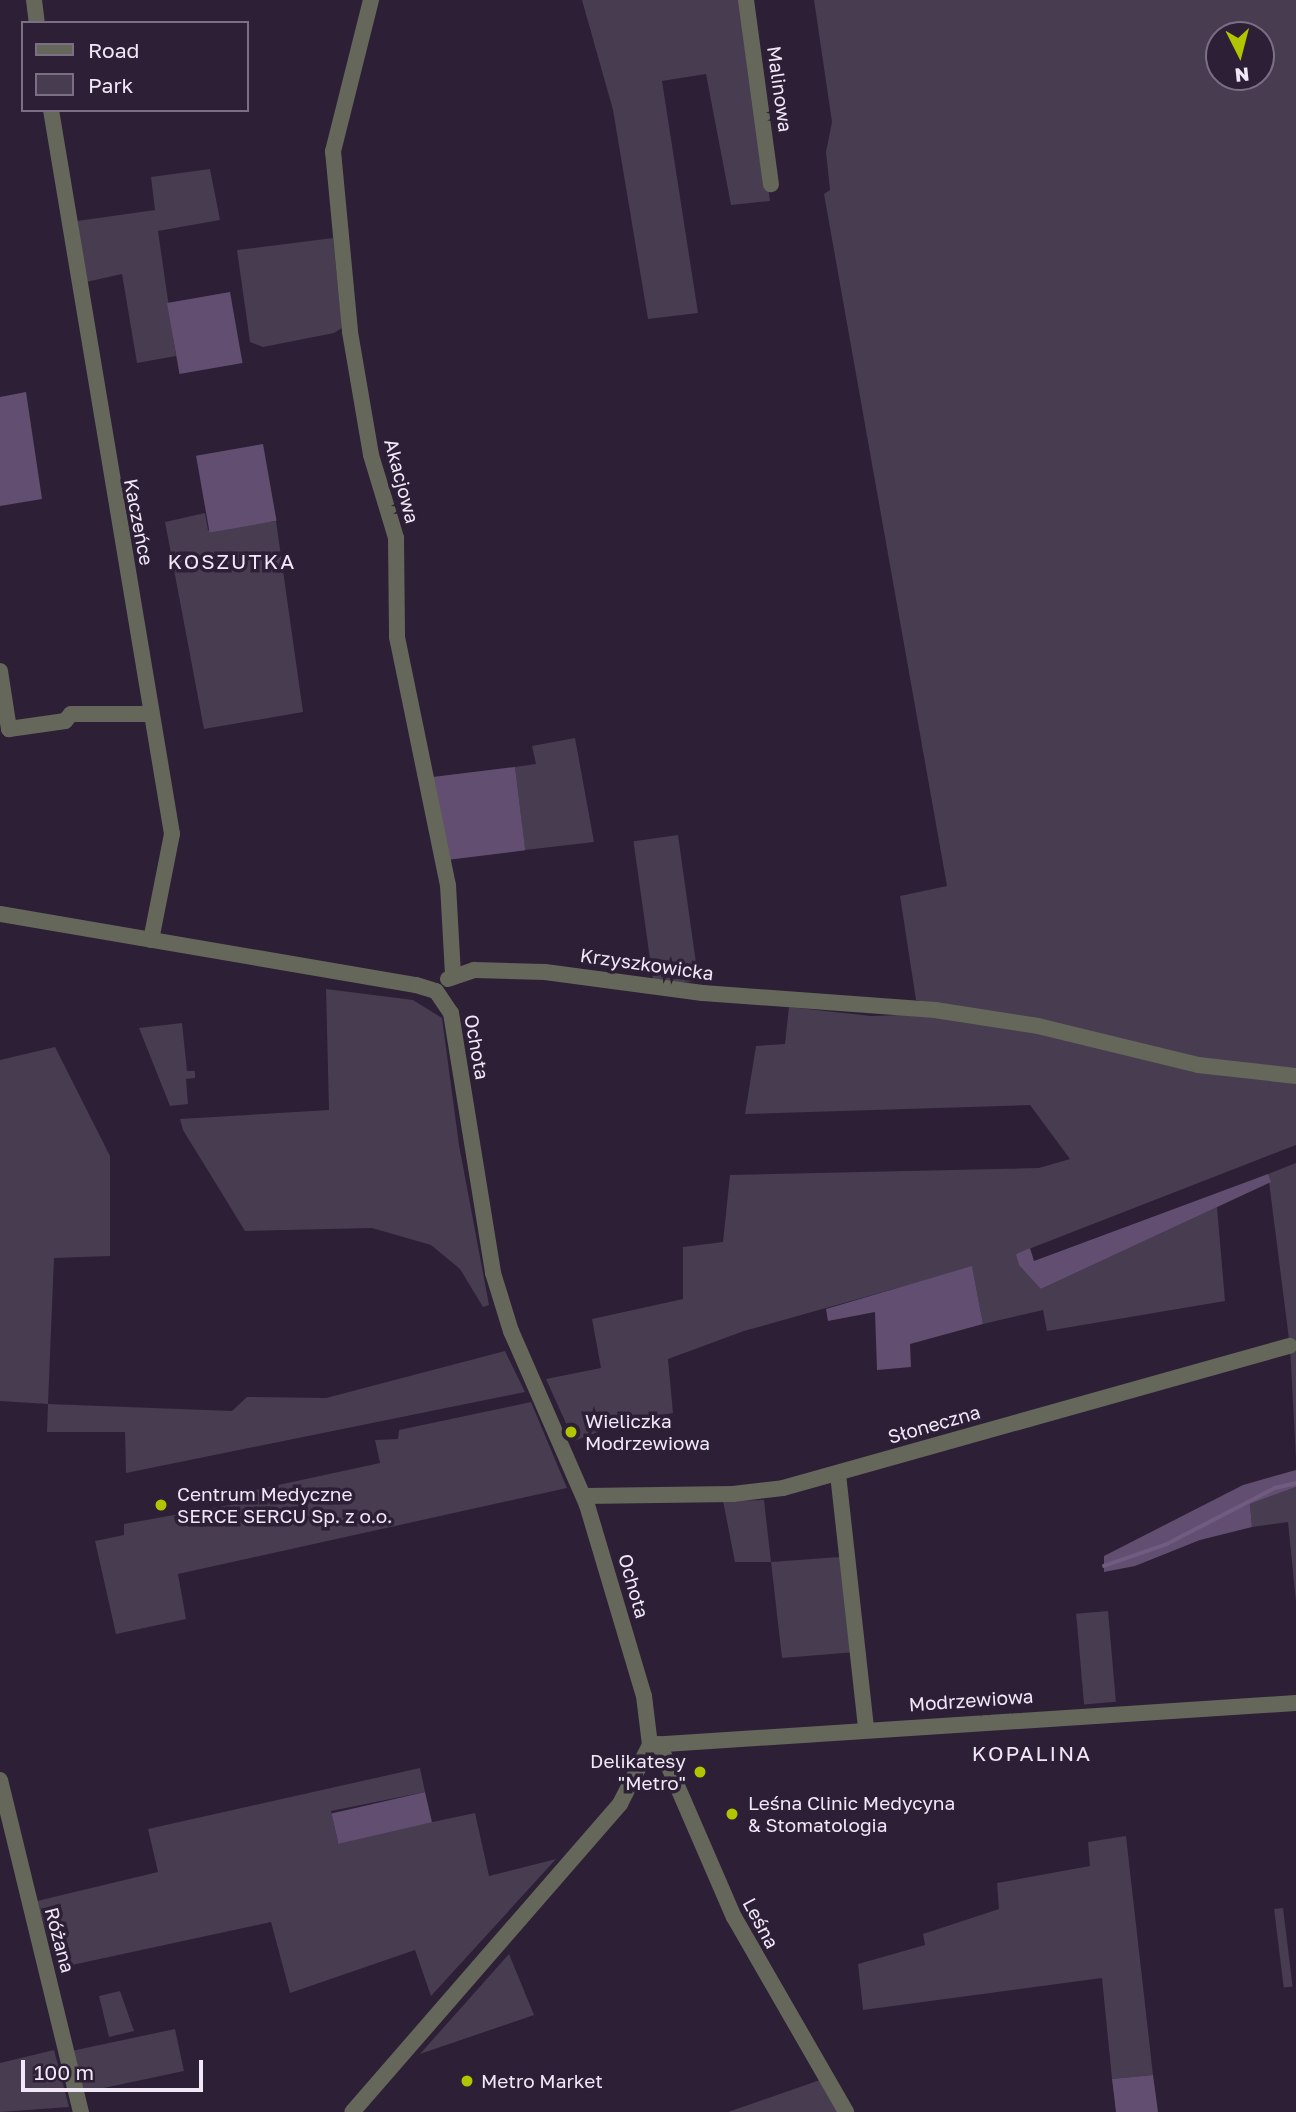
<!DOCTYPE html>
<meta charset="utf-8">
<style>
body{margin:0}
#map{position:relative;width:1296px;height:2112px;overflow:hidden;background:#2c1f36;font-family:"Golos Text",sans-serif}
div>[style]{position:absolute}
.green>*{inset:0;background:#483c51;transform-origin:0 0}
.forest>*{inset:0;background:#624e71;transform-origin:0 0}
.stream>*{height:3.5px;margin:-1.75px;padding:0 1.75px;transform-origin:1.75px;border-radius:1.75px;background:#705c80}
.minor>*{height:16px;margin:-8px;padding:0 8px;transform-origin:8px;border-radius:8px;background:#64675a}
.dots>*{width:19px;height:19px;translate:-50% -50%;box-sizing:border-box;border:4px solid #2c1f36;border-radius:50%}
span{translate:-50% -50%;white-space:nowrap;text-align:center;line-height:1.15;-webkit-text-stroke:7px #2c1f36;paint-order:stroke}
.street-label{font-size:19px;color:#f0e8f7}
.poi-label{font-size:19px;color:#f0e8f7}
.left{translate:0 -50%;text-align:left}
.right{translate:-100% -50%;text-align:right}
.neighbourhood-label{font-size:21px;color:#f0e8f7;letter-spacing:2px}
.legend{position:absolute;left:21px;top:21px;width:228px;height:91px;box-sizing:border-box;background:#2c1f36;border:2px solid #7a6f83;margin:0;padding:9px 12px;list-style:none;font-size:21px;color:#f0e8f7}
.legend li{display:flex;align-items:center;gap:14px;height:35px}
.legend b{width:35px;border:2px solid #7a6f83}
.north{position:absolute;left:1205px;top:21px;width:70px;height:70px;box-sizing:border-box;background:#2c1f36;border:2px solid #7a6f83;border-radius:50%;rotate:174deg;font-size:19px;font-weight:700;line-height:28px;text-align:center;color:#f0e8f7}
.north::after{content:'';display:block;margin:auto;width:24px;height:32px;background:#b1c500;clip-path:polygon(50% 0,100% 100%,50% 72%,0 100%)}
.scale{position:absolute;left:21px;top:2060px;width:182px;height:32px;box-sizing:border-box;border:4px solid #f0e8f7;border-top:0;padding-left:9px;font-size:21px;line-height:24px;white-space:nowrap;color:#f0e8f7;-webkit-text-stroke:5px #2c1f36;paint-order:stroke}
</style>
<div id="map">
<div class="green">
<div style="clip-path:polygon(582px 0,743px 0,770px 201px,731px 205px,706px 74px,662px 81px,698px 313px,648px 319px,613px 110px)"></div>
<div style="clip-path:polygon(evenodd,814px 0,1296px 0,1296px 1073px,1256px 1070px,916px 1000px,900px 896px,947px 886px,824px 194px,830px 190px,826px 152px,832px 122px,814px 0,1219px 35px,1261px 35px,1261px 77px,1219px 77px,1219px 35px)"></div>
<div style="clip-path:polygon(210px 169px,220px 220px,158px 231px,176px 356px,137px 363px,122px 274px,86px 282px,77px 221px,155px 210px,151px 177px)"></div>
<div style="clip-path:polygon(333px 238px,342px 328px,334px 333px,263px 347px,250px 342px,237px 250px)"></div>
<div style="clip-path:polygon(205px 513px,208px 530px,276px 521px,303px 712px,204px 729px,165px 522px)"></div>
<div style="clip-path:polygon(575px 738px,594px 842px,525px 850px,515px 767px,536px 764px,532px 746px)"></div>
<div style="left:678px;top:835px;width:147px;height:45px;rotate:82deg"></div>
<div style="clip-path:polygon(326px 989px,413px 1000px,442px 1018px,459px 1145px,489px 1305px,483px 1307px,460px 1269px,431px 1245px,372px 1228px,245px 1231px,183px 1130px,180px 1119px,329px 1110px)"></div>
<div style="clip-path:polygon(789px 1007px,871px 1016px,935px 1014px,1296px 1080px,1296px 1145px,1016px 1254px,1041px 1289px,1217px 1207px,1225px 1301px,1047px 1331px,1043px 1310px,983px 1324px,972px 1267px,744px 1331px,668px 1359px,673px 1413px,622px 1423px,574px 1441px,546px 1379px,601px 1368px,592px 1319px,683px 1299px,683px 1247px,723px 1242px,730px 1175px,1039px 1168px,1070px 1159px,1030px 1105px,745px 1114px,756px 1046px,785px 1044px)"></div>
<div style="clip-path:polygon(182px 1023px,187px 1071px,195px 1071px,195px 1078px,186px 1079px,188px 1104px,170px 1106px,139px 1028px)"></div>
<div style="clip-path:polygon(55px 1047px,110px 1156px,110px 1256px,54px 1258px,48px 1404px,232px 1411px,247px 1397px,326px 1398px,505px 1351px,525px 1392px,126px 1473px,125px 1432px,47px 1432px,48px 1404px,0 1401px,0 1060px)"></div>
<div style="clip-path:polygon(1296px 1163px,1296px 1459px,1290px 1347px,1268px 1174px)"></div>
<div style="clip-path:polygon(531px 1402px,567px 1488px,178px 1574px,186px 1619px,116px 1634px,95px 1541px,124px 1535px,124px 1524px,252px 1501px,250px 1491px,380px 1463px,375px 1440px,398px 1439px,399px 1430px)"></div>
<div style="clip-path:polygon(1296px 1487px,1296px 1602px,1288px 1522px,1252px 1527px,1250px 1504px)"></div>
<div style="clip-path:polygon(764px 1500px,771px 1562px,853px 1556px,856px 1652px,782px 1658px,771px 1562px,735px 1562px,723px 1501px)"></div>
<div style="left:1108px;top:1611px;width:91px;height:32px;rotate:85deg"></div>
<div style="clip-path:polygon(420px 1768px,425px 1792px,331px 1811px,338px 1842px,475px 1813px,489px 1876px,556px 1859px,431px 1996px,415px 1950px,290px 1993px,271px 1922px,58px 1968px,37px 1901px,158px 1872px,148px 1829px)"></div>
<div style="clip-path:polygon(1126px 1836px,1153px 2075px,1112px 2079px,1102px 1978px,863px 2010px,858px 1964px,925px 1945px,923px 1934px,999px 1909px,997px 1883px,1090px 1866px,1088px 1842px)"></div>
<div style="left:1283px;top:1908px;width:79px;height:9px;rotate:83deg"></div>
<div style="clip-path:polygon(509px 1954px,534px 2015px,420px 2054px)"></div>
<div style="clip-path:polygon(120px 1991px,134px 2031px,109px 2037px,99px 1996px)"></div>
<div style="left:175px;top:2029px;width:43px;height:106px;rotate:78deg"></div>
<div style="clip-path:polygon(54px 2050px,69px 2107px,0 2112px,0 2063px)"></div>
<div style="clip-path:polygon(820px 2080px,841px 2112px,728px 2112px)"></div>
</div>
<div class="forest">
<div style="left:230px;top:292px;width:72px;height:64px;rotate:80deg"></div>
<div style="clip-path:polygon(26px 392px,42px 499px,0 506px,0 397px)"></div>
<div style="left:263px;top:444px;width:78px;height:68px;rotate:80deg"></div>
<div style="left:515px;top:767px;width:84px;height:83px;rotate:83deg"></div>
<div style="clip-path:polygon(1268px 1174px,1271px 1182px,1041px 1289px,1019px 1265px,1016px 1254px,1030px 1248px,1034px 1261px)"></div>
<div style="clip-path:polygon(972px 1266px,983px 1324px,910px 1344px,911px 1367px,877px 1370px,875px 1312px,828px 1321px,826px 1309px)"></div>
<div style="clip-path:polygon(1296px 1470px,1296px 1487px,1250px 1504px,1252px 1527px,1200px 1540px,1135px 1566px,1104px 1572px,1104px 1556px,1243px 1485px)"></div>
<div style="left:425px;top:1792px;width:31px;height:96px;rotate:77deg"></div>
<div style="clip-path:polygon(1153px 2075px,1158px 2112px,1116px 2112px,1112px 2079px)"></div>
</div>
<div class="stream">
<div style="left:1104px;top:1566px;width:67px;rotate:-19.2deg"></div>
<div style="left:1167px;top:1544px;width:122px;rotate:-27.4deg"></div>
<div style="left:1275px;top:1488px;width:22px;rotate:-13deg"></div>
</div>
<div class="minor">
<div style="left:34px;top:0;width:23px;rotate:83deg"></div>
<div style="left:371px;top:0;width:156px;rotate:104.1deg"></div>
<div style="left:333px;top:151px;width:182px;rotate:84.6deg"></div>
<div style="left:350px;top:332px;width:125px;rotate:80.3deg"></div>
<div style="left:371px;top:455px;width:87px;rotate:73.2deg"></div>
<div style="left:396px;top:538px;width:99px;rotate:89.4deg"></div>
<div style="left:397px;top:637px;width:253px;rotate:78.4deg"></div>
<div style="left:448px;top:885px;width:90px;rotate:86.8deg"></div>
<div style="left:746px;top:0;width:186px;rotate:82.3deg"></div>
<div style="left:51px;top:110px;width:734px;rotate:80.51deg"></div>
<div style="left:172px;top:834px;width:108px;rotate:101.2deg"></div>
<div style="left:0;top:671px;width:59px;rotate:81.2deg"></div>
<div style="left:9px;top:729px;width:57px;rotate:-8.1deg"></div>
<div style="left:65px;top:721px;width:9px;rotate:-49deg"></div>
<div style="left:71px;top:714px;width:78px"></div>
<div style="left:0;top:914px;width:422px;rotate:9.7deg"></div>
<div style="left:416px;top:985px;width:21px;rotate:17deg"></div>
<div style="left:436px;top:991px;width:27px;rotate:56deg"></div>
<div style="left:451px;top:1013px;width:263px;rotate:80.8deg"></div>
<div style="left:493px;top:1273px;width:61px;rotate:72.8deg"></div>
<div style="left:511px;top:1331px;width:190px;rotate:66.4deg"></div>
<div style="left:587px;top:1505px;width:199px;rotate:73.4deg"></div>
<div style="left:644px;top:1696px;width:49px;rotate:83deg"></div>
<div style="left:650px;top:1745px;width:66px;rotate:117deg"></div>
<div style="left:620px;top:1804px;width:408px;rotate:131deg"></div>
<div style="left:448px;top:979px;width:28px;rotate:-19deg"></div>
<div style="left:474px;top:970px;width:71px;rotate:1.6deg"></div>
<div style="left:545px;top:972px;width:159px;rotate:7.6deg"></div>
<div style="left:703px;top:993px;width:233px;rotate:4.2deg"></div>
<div style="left:935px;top:1010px;width:104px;rotate:8.8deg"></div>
<div style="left:1038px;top:1026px;width:165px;rotate:13.7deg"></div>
<div style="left:1198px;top:1065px;width:99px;rotate:6.4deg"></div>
<div style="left:838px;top:1474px;width:257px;rotate:83.7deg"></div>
<div style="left:584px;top:1496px;width:149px;rotate:-0.8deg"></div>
<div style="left:733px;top:1494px;width:50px;rotate:-6.8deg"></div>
<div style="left:783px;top:1488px;width:526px;rotate:-15.68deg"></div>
<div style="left:659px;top:1744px;width:189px;rotate:66.6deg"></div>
<div style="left:734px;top:1917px;width:225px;rotate:60.1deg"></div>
<div style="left:650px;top:1745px;width:647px;rotate:-3.72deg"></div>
<div style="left:0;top:1780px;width:342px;rotate:76.3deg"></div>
</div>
<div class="dots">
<div style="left:571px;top:1432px;background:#b1c500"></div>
<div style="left:161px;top:1505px;background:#b1c500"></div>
<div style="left:700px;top:1772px;background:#b1c500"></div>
<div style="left:732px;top:1814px;background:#b1c500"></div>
<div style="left:467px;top:2081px;background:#b1c500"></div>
</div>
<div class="street-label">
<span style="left:780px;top:89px;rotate:82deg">Malinowa</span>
<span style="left:402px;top:481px;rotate:75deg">Akacjowa</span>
<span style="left:139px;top:522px;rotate:79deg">Kaczeńce</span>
<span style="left:647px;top:964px;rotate:8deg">Krzyszkowicka</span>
<span style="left:477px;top:1047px;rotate:80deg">Ochota</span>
<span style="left:934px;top:1424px;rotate:-16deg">Słoneczna</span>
<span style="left:634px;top:1586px;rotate:74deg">Ochota</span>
<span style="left:971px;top:1700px;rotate:-4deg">Modrzewiowa</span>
<span style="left:761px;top:1923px;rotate:62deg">Leśna</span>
<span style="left:60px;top:1940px;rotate:75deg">Różana</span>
</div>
<div class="poi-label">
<span class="left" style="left:585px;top:1432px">Wieliczka<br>Modrzewiowa</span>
<span class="left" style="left:177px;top:1505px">Centrum Medyczne<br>SERCE SERCU Sp. z o.o.</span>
<span class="right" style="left:686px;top:1772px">Delikatesy<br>"Metro"</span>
<span class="left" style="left:748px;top:1814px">Leśna Clinic Medycyna<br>&amp; Stomatologia</span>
<span class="left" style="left:481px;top:2081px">Metro Market</span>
</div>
<div class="neighbourhood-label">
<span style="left:232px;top:561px">KOSZUTKA</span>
<span style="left:1032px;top:1753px">KOPALINA</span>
</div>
<ul class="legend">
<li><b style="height:9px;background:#64675a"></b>Road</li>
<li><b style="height:19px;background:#483c51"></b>Park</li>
</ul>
<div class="north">N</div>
<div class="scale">100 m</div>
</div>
